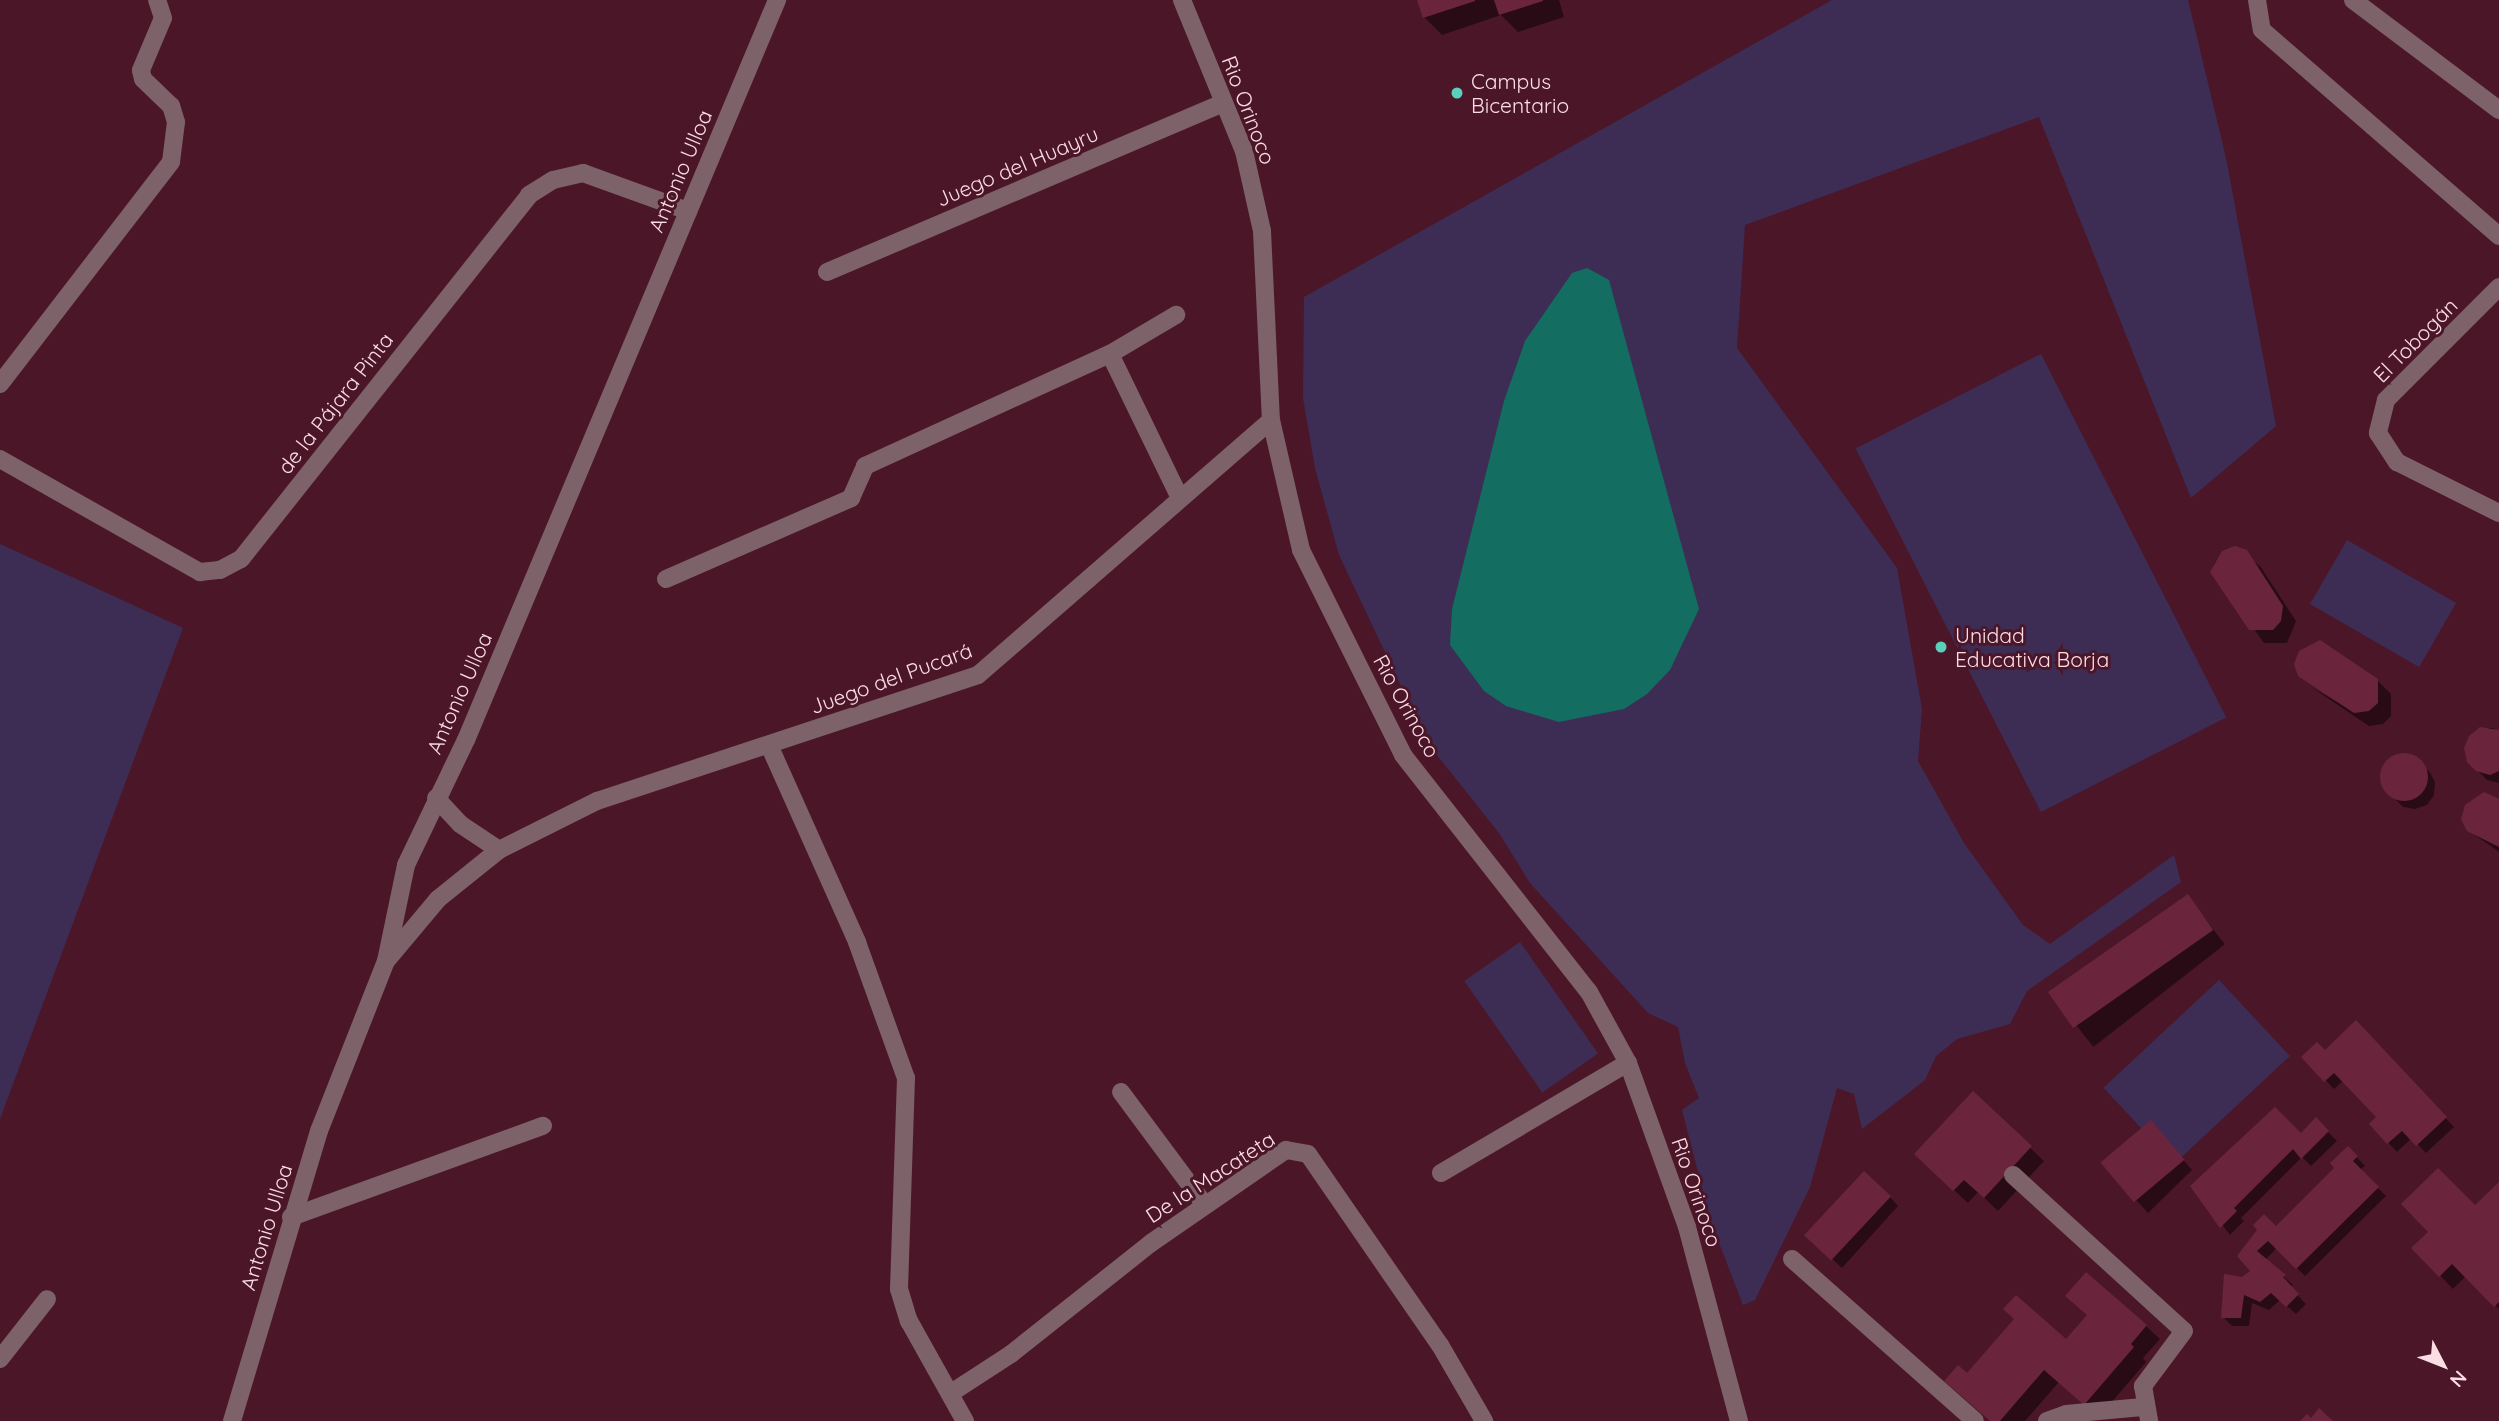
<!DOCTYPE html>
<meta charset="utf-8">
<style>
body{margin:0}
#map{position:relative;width:2499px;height:1421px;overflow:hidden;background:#4c1629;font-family:Quicksand,sans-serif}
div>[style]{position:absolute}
.green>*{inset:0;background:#3d2d55;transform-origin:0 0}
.water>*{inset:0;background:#146d61}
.shadow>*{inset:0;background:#0007;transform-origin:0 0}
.building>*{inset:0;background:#6a253d;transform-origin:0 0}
.round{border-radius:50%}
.street>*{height:18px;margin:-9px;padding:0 9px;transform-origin:9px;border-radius:9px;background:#7e6269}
.dots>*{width:19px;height:19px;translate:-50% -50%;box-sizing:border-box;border:4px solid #4c1629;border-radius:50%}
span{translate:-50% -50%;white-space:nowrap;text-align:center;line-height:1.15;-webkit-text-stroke:6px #4c1629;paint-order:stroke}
.poi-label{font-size:21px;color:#fbdde4}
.left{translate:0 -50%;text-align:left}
.street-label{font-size:21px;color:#fbdde4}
.north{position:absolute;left:2408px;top:1330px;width:70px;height:70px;-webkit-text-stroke:5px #4c1629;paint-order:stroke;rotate:132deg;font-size:19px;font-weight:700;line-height:28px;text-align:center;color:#fbdde4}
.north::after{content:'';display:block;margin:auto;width:24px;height:32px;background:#fbdde4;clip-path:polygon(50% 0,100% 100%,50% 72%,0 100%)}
</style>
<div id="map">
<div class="green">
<div style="clip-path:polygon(1832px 0,2188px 0,2226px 158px,2276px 426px,2191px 498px,2039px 117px,1745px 225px,1737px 348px,1897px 568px,1922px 709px,1918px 761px,1964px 843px,2023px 925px,2050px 944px,2174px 855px,2181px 882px,2027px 991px,2010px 1024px,1957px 1039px,1936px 1056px,1925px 1080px,1862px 1129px,1854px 1094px,1837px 1088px,1810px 1187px,1755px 1300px,1743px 1305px,1711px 1222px,1682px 1110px,1699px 1098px,1685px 1063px,1678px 1027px,1648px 1013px,1530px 883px,1499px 833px,1429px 745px,1339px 555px,1315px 468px,1303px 398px,1304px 297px)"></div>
<div style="left:2041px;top:354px;width:408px;height:208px;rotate:63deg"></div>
<div style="left:2347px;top:540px;width:126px;height:74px;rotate:30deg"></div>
<div style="clip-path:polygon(0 544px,183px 628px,0 1119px)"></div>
<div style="left:1520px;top:942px;width:136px;height:68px;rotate:55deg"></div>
<div style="left:2219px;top:980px;width:104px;height:158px;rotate:47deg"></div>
</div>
<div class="water">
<div style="clip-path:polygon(1587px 268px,1609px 280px,1699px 609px,1670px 670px,1647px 694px,1624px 709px,1559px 722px,1506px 706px,1484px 691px,1450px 645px,1452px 609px,1504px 401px,1525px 341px,1572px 273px)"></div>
</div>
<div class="shadow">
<div style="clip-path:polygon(1419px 0,1559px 0,1564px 17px,1518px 32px,1501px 15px,1442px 35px,1424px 17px)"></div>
<div style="clip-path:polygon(2235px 548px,2260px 566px,2296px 621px,2287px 643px,2264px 643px,2212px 572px,2215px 562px)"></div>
<div style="clip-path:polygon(2300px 675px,2377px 680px,2391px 694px,2391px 716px,2383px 724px,2369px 726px,2311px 687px,2362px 716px)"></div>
<div style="clip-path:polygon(2493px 728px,2499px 732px,2499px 783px,2487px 780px,2468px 761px,2481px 729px)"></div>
<div style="clip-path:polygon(2408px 755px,2429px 771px,2435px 782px,2434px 795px,2427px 805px,2415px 809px,2403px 807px,2384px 788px,2381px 776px,2386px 764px)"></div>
<div style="clip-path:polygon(2499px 801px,2499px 852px,2468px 830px)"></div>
<div style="left:2188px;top:897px;width:60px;height:167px;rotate:52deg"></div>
<div style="clip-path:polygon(2356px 1023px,2454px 1127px,2426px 1153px,2412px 1138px,2397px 1152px,2371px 1124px,2379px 1117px,2344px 1080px,2334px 1089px,2304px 1057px,2325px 1052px)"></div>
<div style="clip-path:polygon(1973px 1094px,2044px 1161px,1998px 1211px,1978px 1192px,1968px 1203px,1930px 1168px)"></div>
<div style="clip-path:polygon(2274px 1109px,2301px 1135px,2316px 1120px,2337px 1141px,2311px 1166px,2302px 1157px,2241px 1218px,2244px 1221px,2230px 1235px,2193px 1187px)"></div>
<div style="clip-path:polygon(2159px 1131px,2192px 1170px,2148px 1213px,2106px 1167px)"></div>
<div style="clip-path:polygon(2348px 1148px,2365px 1166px,2360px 1170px,2386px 1196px,2305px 1276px,2277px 1248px,2265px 1260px,2293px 1285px,2290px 1287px,2306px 1304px,2296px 1314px,2280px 1300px,2269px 1310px,2252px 1303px,2249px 1326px,2232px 1326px,2223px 1317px,2243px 1279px,2253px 1271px,2240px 1256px,2276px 1228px,2337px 1168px)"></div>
<div style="clip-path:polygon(2499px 1184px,2499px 1309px,2466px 1276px,2453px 1289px,2414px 1248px,2475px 1208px)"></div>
<div style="clip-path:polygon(1890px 1197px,1898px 1206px,1842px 1268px,1816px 1244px)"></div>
<div style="clip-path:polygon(2146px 1326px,2160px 1339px,2143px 1358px,2146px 1362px,2099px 1417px,2059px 1382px,2025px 1421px,1991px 1421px,1967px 1376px,2066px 1341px)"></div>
</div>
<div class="building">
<div style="clip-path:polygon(1417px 0,1475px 0,1475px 1px,1423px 18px)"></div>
<div style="clip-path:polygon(1494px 0,1543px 0,1543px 1px,1499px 15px)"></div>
<div style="clip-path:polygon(2235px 546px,2247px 550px,2283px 606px,2281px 621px,2273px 630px,2249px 630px,2210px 572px,2222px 551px)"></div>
<div style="clip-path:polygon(2320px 640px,2378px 679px,2378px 703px,2369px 711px,2354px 713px,2298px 676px,2294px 664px,2299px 651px)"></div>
<div style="clip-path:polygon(2480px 727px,2499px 730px,2499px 771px,2490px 775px,2476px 771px,2467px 762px,2464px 748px,2469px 736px)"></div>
<div class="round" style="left:2380px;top:753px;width:48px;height:48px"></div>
<div style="clip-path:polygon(2484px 792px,2499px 799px,2499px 847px,2467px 831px,2461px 819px,2465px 805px)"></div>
<div style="left:2188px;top:894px;width:44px;height:171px;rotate:55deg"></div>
<div style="clip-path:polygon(2356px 1020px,2447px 1117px,2416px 1146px,2402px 1131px,2387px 1144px,2369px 1124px,2376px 1117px,2334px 1073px,2324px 1082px,2301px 1057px,2317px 1042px,2325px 1050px)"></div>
<div style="clip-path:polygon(1973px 1091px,2032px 1146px,1984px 1198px,1964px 1180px,1953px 1191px,1914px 1154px)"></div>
<div style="clip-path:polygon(2275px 1107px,2301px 1133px,2316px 1117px,2329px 1131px,2301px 1159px,2293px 1149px,2234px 1208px,2237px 1211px,2220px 1228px,2190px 1186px)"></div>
<div style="left:2151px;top:1120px;width:52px;height:66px;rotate:50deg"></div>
<div style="clip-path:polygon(2348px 1146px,2358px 1156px,2353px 1161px,2379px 1187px,2296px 1269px,2268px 1241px,2257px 1251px,2286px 1275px,2283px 1277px,2299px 1294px,2286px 1307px,2271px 1293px,2260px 1302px,2244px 1295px,2241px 1318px,2221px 1318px,2224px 1274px,2242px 1277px,2250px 1271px,2237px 1256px,2257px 1230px,2253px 1225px,2264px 1214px,2276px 1226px,2334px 1168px,2330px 1163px)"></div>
<div style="clip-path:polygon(2438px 1168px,2475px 1205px,2499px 1182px,2499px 1302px,2494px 1307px,2452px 1264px,2439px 1277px,2411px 1248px,2428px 1232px,2401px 1204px)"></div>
<div style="left:1864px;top:1171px;width:37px;height:88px;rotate:43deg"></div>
<div style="clip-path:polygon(2086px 1272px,2147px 1325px,2131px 1344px,2134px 1347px,2084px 1405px,2044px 1370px,2000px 1421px,1990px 1421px,1944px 1381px,1958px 1365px,1967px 1373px,2014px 1319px,2003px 1309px,2016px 1295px,2066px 1339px,2087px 1315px,2065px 1296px)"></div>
<div style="clip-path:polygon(2319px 1408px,2333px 1421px,2300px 1421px,2307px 1414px,2311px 1418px)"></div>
</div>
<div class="street">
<div style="left:1182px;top:0;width:163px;rotate:67.7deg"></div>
<div style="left:1244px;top:151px;width:82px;rotate:77.3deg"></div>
<div style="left:1262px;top:231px;width:189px;rotate:87.3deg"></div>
<div style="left:1271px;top:420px;width:133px;rotate:77deg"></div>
<div style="left:1301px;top:550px;width:229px;rotate:63.5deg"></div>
<div style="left:1403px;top:755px;width:301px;rotate:51.9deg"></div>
<div style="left:1589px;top:992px;width:81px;rotate:61.2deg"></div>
<div style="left:1628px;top:1063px;width:174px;rotate:70.2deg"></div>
<div style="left:1687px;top:1227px;width:201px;rotate:75deg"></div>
<div style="left:2257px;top:0;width:30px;rotate:81deg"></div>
<div style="left:2262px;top:30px;width:314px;rotate:41deg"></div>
<div style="left:2353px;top:0;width:183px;rotate:37deg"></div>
<div style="left:827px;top:272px;width:431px;rotate:-23.1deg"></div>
<div style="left:2499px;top:287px;width:160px;rotate:135deg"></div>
<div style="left:2386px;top:400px;width:34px;rotate:104deg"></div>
<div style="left:2378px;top:433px;width:35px;rotate:57deg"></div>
<div style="left:2397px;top:462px;width:114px;rotate:26.6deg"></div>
<div style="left:1110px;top:354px;width:160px;rotate:64.1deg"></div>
<div style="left:0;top:384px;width:280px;rotate:-52.4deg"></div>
<div style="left:171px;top:162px;width:40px;rotate:-82.9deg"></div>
<div style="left:176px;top:122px;width:17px;rotate:-107deg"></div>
<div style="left:171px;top:106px;width:39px;rotate:-136deg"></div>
<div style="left:143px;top:79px;width:9px;rotate:-103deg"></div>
<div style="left:141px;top:70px;width:56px;rotate:-67.1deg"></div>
<div style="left:163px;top:18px;width:19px;rotate:-108deg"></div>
<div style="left:0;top:459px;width:230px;rotate:29.5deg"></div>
<div style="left:200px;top:572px;width:20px;rotate:-6deg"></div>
<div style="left:220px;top:570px;width:24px;rotate:-28deg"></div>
<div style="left:241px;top:559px;width:464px;rotate:-51.6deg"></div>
<div style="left:529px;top:195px;width:28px;rotate:-32deg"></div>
<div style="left:553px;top:180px;width:31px;rotate:-13deg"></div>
<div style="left:583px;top:173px;width:112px;rotate:19.9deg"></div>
<div style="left:666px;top:579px;width:202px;rotate:-23.6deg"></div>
<div style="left:851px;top:498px;width:35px;rotate:-66deg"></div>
<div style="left:865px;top:466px;width:269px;rotate:-24.6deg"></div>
<div style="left:1110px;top:354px;width:77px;rotate:-30.6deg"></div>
<div style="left:769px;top:745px;width:216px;rotate:65.9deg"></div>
<div style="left:857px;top:942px;width:145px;rotate:70.2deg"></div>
<div style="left:906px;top:1078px;width:211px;rotate:91.9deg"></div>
<div style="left:899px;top:1289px;width:34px;rotate:73deg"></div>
<div style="left:909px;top:1321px;width:115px;rotate:60.8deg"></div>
<div style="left:436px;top:798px;width:35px;rotate:47deg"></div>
<div style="left:460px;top:824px;width:47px;rotate:33.7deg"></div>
<div style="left:387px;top:960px;width:80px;rotate:-50.1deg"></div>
<div style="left:438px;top:899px;width:78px;rotate:-38.8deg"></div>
<div style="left:499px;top:850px;width:110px;rotate:-26.6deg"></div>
<div style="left:597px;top:801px;width:401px;rotate:-18.3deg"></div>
<div style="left:978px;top:675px;width:388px;rotate:-41deg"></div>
<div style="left:1121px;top:1092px;width:141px;rotate:53.4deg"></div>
<div style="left:1441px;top:1173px;width:217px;rotate:-30.5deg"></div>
<div style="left:2013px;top:1175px;width:231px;rotate:42.4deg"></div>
<div style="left:2184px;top:1331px;width:69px;rotate:126.7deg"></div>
<div style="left:2143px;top:1386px;width:36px;rotate:80deg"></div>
<div style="left:291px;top:1217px;width:268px;rotate:-19.9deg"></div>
<div style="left:1792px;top:1259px;width:244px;rotate:41.5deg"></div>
<div style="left:0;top:1359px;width:76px;rotate:-51.9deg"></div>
<div style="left:951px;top:1393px;width:72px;rotate:-33deg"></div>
<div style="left:1011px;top:1354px;width:179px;rotate:-38.4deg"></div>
<div style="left:1151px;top:1243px;width:164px;rotate:-34.6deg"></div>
<div style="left:1286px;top:1150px;width:22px;rotate:10deg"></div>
<div style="left:1308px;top:1154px;width:232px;rotate:55.4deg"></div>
<div style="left:1440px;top:1345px;width:88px;rotate:59.9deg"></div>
<div style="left:232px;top:1421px;width:303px;rotate:-73.3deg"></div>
<div style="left:319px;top:1131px;width:183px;rotate:-68.5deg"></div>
<div style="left:386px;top:961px;width:98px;rotate:-78.2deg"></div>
<div style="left:406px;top:865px;width:139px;rotate:-64.4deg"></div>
<div style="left:466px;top:740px;width:803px;rotate:-67.2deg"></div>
<div style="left:2047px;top:1421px;width:20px;rotate:-20deg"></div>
<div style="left:2066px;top:1414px;width:77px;rotate:-5.2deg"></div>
</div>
<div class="dots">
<div style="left:1457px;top:93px;background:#5bcebc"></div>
<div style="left:1941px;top:647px;background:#5bcebc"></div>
</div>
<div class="poi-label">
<span class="left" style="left:1471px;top:93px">Campus<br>Bicentario</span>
<span class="left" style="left:1955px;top:647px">Unidad<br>Educativa Borja</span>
</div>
<div class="street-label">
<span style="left:1249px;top:110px;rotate:69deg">Rio Orinoco</span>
<span style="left:1017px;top:166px;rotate:-23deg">Juego del Huayru</span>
<span style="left:680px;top:171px;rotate:-67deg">Antonio Ulloa</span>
<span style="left:2415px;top:340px;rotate:-45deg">El Tobogán</span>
<span style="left:335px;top:403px;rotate:-52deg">de la Pájara Pinta</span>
<span style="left:891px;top:678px;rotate:-20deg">Juego del Pucará</span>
<span style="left:459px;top:693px;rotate:-66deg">Antonio Ulloa</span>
<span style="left:1407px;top:706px;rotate:61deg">Rio Orinoco</span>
<span style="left:1210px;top:1177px;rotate:-33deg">De la Macateta</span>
<span style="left:1697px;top:1192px;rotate:71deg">Rio Orinoco</span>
<span style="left:266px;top:1227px;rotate:-73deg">Antonio Ulloa</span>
</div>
<div class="north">N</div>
</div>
